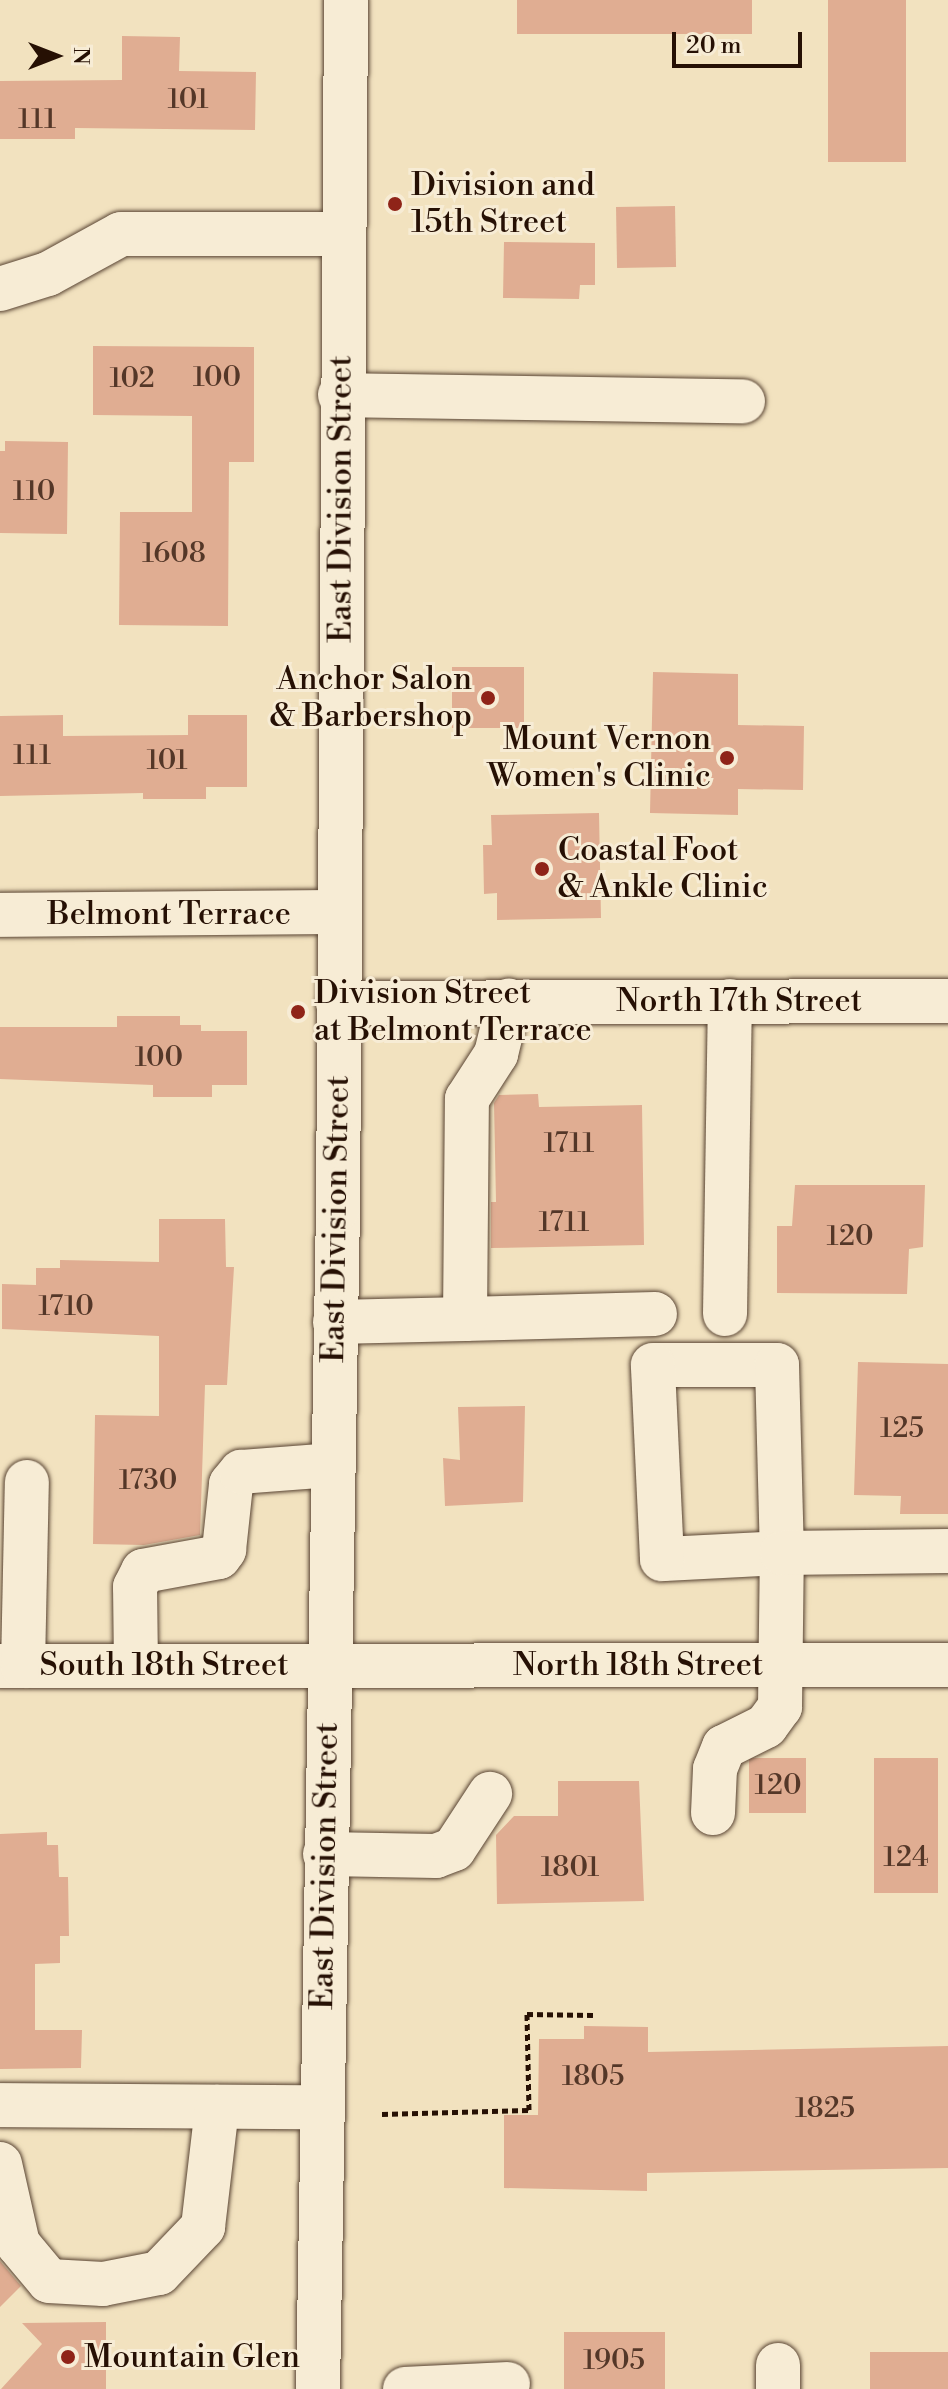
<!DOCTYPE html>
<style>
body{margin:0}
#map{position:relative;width:948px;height:2389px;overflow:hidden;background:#f2e2bf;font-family:"Libre Bodoni",serif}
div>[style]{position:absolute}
.building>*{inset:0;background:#e0ad92;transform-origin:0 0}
.path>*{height:5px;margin-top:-2.5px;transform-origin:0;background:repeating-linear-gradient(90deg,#261004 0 6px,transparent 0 10px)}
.roads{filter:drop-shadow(0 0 2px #594433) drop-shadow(0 0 2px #594433)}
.minor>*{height:44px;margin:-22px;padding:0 22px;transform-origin:22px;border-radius:22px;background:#f7ecd5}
.dots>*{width:22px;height:22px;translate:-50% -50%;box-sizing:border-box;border:4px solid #f7ecd5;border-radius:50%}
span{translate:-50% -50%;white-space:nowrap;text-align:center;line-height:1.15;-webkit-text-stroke:6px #f7ecd5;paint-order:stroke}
.number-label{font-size:28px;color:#543728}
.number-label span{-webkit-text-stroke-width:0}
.poi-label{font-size:32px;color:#261004}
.left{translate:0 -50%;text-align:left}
.right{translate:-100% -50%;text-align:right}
.street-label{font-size:32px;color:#261004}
.north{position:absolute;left:16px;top:16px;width:80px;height:80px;-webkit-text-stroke:6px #f7ecd5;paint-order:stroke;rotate:90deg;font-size:22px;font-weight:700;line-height:32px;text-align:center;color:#261004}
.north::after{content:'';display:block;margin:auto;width:28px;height:36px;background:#261004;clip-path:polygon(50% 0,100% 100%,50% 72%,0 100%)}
.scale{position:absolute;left:672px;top:32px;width:130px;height:36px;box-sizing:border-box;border:4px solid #261004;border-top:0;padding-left:10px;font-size:24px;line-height:28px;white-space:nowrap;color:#261004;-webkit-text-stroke:6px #f7ecd5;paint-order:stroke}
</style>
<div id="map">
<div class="building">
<div style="left:517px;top:0;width:235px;height:34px"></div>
<div style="left:828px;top:0;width:78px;height:162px"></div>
<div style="clip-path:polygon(122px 36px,180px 37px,179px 71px,256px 72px,255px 130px,75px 128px,75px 139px,0 139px,0 81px,122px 80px)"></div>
<div style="left:675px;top:206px;width:61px;height:59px;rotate:89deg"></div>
<div style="clip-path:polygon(504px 242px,595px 243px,595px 285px,580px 285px,579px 299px,503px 298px)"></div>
<div style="clip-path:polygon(93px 346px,254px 347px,254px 462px,229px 462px,228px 626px,119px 625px,120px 512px,192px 512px,192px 416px,93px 415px)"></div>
<div style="clip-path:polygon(5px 441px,68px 442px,67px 534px,0 533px,0 451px,5px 451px)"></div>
<div style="left:452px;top:667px;width:72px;height:61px"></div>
<div style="clip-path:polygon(653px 672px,738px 674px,738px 725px,804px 726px,803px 790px,738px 789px,738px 815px,650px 813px)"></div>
<div style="clip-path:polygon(63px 715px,63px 736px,188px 735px,188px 715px,247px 715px,247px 787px,206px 787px,206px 799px,143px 799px,143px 793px,0 796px,0 716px)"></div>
<div style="clip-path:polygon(599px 813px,601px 918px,497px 920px,497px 893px,484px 894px,483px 845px,492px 845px,491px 815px)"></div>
<div style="clip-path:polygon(117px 1016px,180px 1016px,180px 1025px,201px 1025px,201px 1031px,247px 1031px,247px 1085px,212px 1085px,212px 1097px,153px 1097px,153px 1085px,0 1079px,0 1027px,117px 1027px)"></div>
<div style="clip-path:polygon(538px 1094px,539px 1107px,642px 1105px,644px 1245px,491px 1248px,491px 1202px,496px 1202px,494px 1103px,499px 1095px)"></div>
<div style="clip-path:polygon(795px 1185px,925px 1185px,923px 1247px,909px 1249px,907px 1294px,777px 1293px,777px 1226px,792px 1226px)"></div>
<div style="clip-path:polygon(159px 1219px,225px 1219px,226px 1267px,234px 1267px,227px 1385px,205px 1385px,200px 1535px,144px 1545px,93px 1544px,95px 1415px,159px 1416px,159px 1336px,2px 1329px,2px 1284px,36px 1285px,36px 1268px,60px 1268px,60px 1260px,159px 1262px)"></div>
<div style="clip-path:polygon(858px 1362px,948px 1364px,948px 1514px,900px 1514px,901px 1496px,854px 1495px)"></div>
<div style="clip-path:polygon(525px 1406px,523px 1502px,445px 1506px,443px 1458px,460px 1460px,458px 1407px)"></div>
<div style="left:806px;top:1758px;width:55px;height:57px;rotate:90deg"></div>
<div style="left:874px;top:1758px;width:64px;height:135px"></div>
<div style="clip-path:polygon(558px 1781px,639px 1781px,644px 1901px,497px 1904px,496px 1835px,514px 1816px,558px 1816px)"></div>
<div style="clip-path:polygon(47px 1832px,47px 1845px,58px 1845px,59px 1877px,68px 1877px,69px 1936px,60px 1936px,60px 1963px,35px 1964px,35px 2030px,82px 2030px,81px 2068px,0 2069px,0 1834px)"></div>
<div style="clip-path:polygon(584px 2026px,648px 2027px,648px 2052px,948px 2046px,948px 2168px,647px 2173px,647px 2191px,504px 2188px,504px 2115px,538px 2115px,539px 2039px,584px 2039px)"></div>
<div style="clip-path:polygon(0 2261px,21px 2286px,0 2307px)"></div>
<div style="clip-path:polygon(106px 2322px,106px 2389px,1px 2389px,42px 2344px,22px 2323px)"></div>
<div style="left:665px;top:2332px;width:57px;height:101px;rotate:90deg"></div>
<div style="left:948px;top:2352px;width:37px;height:78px;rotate:90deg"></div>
</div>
<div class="path">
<div style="left:382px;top:2114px;width:147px;rotate:-1.6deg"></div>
<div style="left:529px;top:2110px;width:96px;rotate:-91.2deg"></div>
<div style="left:527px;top:2014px;width:66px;rotate:0.9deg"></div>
</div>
<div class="roads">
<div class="minor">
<div style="left:0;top:289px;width:50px;rotate:-17.4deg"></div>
<div style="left:48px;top:274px;width:83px;rotate:-28.7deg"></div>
<div style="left:121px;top:234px;width:222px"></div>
<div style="left:340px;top:395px;width:403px;rotate:0.9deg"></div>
<div style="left:0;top:915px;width:338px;rotate:-0.5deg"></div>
<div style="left:338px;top:1003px;width:610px;rotate:-0.19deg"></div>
<div style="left:725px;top:1314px;width:313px;rotate:-89.1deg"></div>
<div style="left:465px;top:1319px;width:190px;rotate:-1.5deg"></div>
<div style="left:335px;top:1322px;width:130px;rotate:-1.3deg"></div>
<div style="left:465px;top:1319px;width:220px;rotate:-89.5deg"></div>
<div style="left:467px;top:1099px;width:54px;rotate:-57.2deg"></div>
<div style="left:496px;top:1054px;width:55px;rotate:-76.2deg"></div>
<div style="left:653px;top:1365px;width:124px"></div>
<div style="left:777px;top:1365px;width:188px;rotate:88.5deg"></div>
<div style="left:782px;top:1553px;width:120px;rotate:177.1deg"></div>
<div style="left:662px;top:1559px;width:194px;rotate:-92.7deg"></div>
<div style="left:0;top:1666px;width:948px;rotate:-0.06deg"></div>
<div style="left:23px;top:1666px;width:184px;rotate:-88.8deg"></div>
<div style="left:136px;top:1666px;width:79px;rotate:-90.7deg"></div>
<div style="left:135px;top:1587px;width:18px;rotate:-63deg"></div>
<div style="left:143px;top:1571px;width:77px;rotate:-10.4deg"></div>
<div style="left:219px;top:1557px;width:9px;rotate:-54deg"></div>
<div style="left:224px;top:1550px;width:66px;rotate:-83.9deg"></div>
<div style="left:231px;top:1484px;width:16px;rotate:-50deg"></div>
<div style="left:241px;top:1472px;width:91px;rotate:-4.4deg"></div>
<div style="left:713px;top:1813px;width:44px;rotate:-87.4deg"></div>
<div style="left:715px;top:1769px;width:24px;rotate:-68deg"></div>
<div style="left:724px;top:1747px;width:47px;rotate:-26.6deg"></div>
<div style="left:766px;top:1726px;width:24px;rotate:-54deg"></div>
<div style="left:780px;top:1707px;width:154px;rotate:-89.3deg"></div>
<div style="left:782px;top:1553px;width:166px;rotate:-0.7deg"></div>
<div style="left:325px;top:1854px;width:111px;rotate:1deg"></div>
<div style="left:436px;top:1856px;width:19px;rotate:-21deg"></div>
<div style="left:454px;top:1849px;width:66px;rotate:-56.8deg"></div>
<div style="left:0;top:2105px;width:320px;rotate:0.4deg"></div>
<div style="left:0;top:2164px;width:82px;rotate:77.3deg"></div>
<div style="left:18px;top:2244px;width:48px;rotate:50deg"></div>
<div style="left:49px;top:2281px;width:54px;rotate:3.2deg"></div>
<div style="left:103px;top:2284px;width:57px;rotate:-11.1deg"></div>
<div style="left:159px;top:2273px;width:64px;rotate:-46.3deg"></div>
<div style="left:203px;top:2227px;width:121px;rotate:-83.3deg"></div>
<div style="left:778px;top:2365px;width:24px;rotate:90deg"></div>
<div style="left:318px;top:2389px;width:1180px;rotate:-89.03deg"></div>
<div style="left:338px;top:1209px;width:1209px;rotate:-89.62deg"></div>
<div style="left:405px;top:2389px;width:103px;rotate:-2.8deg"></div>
</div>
</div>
<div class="dots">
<div style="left:395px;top:204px;background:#8f2418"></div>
<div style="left:488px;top:698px;background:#8f2418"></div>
<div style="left:727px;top:758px;background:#8f2418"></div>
<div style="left:542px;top:869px;background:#8f2418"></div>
<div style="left:298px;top:1012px;background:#8f2418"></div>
<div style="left:68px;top:2357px;background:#8f2418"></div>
</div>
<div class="number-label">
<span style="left:188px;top:100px">101</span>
<span style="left:37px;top:120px">111</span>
<span style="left:217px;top:378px">100</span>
<span style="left:132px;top:379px">102</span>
<span style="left:34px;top:492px">110</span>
<span style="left:174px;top:554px">1608</span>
<span style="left:32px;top:756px">111</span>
<span style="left:167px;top:761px">101</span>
<span style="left:159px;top:1058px">100</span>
<span style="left:569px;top:1144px">1711</span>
<span style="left:564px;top:1223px">1711</span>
<span style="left:850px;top:1237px">120</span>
<span style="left:66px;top:1307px">1710</span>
<span style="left:902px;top:1429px">125</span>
<span style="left:148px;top:1481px">1730</span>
<span style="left:778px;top:1786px">120</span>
<span style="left:906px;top:1858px">124</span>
<span style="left:570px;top:1868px">1801</span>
<span style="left:593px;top:2077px">1805</span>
<span style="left:825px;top:2109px">1825</span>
<span style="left:614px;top:2361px">1905</span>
</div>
<div class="poi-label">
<span class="left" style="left:411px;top:204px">Division and<br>15th Street</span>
<span class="right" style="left:472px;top:698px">Anchor Salon<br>&amp; Barbershop</span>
<span class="right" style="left:711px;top:758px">Mount Vernon<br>Women's Clinic</span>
<span class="left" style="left:558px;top:869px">Coastal Foot<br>&amp; Ankle Clinic</span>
<span class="left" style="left:314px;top:1012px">Division Street<br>at Belmont Terrace</span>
<span class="left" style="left:84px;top:2357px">Mountain Glen</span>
</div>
<div class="street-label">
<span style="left:341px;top:499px;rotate:-90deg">East Division Street</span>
<span style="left:169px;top:914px">Belmont Terrace</span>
<span style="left:739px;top:1001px">North 17th Street</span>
<span style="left:336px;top:1219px;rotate:-89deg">East Division Street</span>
<span style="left:164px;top:1665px">South 18th Street</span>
<span style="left:638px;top:1665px">North 18th Street</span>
<span style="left:325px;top:1866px;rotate:-89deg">East Division Street</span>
</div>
<div class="north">N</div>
<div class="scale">20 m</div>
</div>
